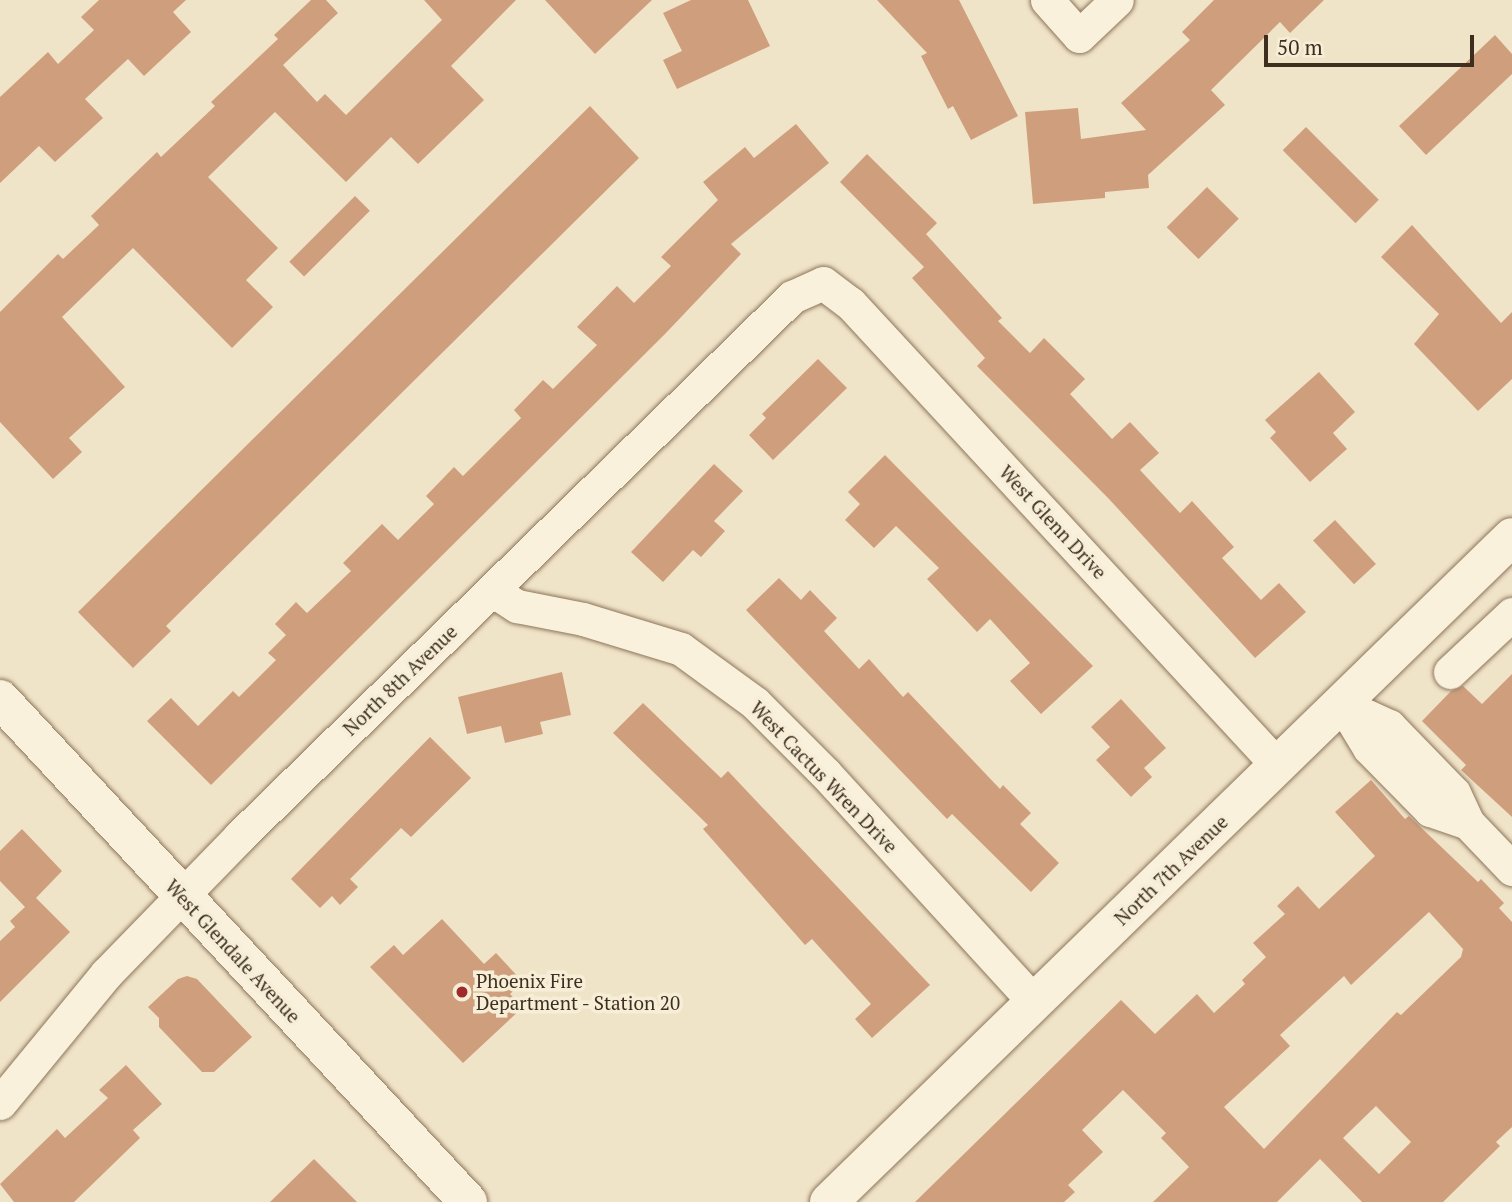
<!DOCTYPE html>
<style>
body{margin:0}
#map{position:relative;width:1512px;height:1202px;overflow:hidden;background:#f0e4c8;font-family:"PT Serif",serif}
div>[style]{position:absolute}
.building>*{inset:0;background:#cf9f7d;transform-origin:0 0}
.roads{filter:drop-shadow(0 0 2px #8d765c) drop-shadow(0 0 2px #8d765c)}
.minor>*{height:33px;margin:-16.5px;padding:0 16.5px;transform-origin:16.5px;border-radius:16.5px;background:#faf1dc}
.secondary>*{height:38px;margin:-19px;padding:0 19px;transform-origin:19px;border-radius:19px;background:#faf1dc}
.dots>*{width:19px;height:19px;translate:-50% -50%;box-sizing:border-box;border:4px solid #f7eed8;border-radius:50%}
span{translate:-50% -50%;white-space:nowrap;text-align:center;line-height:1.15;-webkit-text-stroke:7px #f7eed8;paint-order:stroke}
.street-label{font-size:19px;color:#3d2e20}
.poi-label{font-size:19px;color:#3d2e20}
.left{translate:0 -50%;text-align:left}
.scale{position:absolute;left:1264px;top:35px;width:210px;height:32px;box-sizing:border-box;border:4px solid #3d2e20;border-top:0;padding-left:9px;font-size:21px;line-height:24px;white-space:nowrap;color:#3d2e20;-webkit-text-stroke:5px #f7eed8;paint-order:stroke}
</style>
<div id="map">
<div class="building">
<div style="clip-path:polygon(99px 0,186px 0,173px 12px,191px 32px,144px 76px,128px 59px,85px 99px,103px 118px,55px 162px,39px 146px,0 183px,0 97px,48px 52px,58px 64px,94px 30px,81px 17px)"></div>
<div style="clip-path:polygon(311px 0,326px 0,338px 13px,283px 65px,317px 102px,325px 94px,346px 115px,442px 20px,424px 0,516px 0,451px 66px,484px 100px,418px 164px,391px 137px,346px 182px,275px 112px,208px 177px,278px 248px,246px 280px,273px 307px,232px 348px,133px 248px,62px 317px,125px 387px,69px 438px,82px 452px,53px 479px,0 422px,0 312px,58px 254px,63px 259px,99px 225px,91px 216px,157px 152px,161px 157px,215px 106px,211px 102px,278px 39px,274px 35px)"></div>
<div style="clip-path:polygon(545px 0,652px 0,595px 54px)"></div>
<div style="clip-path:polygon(691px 0,748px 0,770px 46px,677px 89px,663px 60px,682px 51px,663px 13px)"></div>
<div style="clip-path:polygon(877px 0,959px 0,1018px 116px,971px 140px,953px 106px,948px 109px,921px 56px,927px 53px)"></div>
<div style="clip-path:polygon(1214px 0,1324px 0,1290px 33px,1280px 22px,1211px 90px,1225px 105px,1148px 175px,1149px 188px,1105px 192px,1105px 198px,1033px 204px,1025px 112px,1078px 108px,1081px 139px,1146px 130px,1121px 103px,1190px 40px,1182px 32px)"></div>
<div style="clip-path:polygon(1495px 35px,1512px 54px,1512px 74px,1426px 155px,1399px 126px)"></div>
<div style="clip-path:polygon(590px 106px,639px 158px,166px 626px,171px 631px,133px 668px,78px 612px)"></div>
<div style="clip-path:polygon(796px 124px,829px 163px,731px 244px,741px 254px,665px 334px,211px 785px,147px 721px,171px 698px,198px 726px,233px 691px,239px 697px,276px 660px,268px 653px,286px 635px,275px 624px,296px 602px,307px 613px,351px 571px,343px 563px,382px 524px,398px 540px,434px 504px,426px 496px,454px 467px,463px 476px,521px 418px,514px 410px,543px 380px,553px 389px,597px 345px,577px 327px,617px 286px,634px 303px,671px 266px,661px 257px,718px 200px,703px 182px,745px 147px,754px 158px)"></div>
<div style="left:1306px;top:127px;width:103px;height:33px;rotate:45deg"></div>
<div style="clip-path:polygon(867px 154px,937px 223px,926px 234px,1002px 318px,998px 321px,1030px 353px,1044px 338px,1085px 379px,1070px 394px,1112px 439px,1130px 422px,1159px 453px,1140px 470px,1180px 513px,1192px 501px,1234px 547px,1222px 558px,1261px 600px,1279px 583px,1306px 612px,1255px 658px,1109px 499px,977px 366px,985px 358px,912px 278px,924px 267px,840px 182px)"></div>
<div style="left:1207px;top:187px;width:45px;height:57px;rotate:45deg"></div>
<div style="left:355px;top:196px;width:21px;height:93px;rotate:45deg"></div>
<div style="clip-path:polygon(1412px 225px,1501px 323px,1512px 312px,1512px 379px,1478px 411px,1414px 344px,1439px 314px,1381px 257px)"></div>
<div style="clip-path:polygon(818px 359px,847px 388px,773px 460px,749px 435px,766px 418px,762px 414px)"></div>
<div style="clip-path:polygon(1319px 372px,1355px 412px,1333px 433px,1347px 449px,1310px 482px,1270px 438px,1276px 432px,1265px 420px)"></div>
<div style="clip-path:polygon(885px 455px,1093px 666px,1041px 714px,1010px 681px,1030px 663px,990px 619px,977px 632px,927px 579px,939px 568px,896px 526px,874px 548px,845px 520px,860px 504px,848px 492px)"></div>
<div style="clip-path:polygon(714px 464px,743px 491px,714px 521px,725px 531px,701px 557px,693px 550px,663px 582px,631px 552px)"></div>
<div style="left:1335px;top:520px;width:60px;height:30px;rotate:47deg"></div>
<div style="clip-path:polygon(779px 578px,801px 600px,810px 590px,837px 618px,824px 631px,859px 669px,869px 659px,903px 697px,908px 692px,1000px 789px,1003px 785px,1031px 813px,1020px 824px,1059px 863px,1031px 892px,952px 814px,947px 819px,746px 610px)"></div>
<div style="clip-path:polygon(562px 672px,571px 715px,540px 722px,543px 734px,505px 743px,501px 726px,467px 734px,458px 697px)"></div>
<div style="clip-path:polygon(1512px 674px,1512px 817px,1461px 770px,1466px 765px,1422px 721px,1451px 691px,1463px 686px,1482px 704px)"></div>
<div style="clip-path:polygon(1121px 699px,1166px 748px,1144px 768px,1152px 777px,1131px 797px,1096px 760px,1110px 747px,1091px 727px)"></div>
<div style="clip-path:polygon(643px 703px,721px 778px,728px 771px,930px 985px,872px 1038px,855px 1019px,871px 1004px,812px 939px,805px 945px,703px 829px,708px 825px,613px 733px)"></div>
<div style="clip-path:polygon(430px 737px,471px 778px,411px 837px,401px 828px,350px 879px,358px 887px,340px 905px,332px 896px,320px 908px,291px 879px)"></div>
<div style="clip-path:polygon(evenodd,1371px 780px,1405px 819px,1409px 816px,1478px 882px,1481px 879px,1504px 903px,1499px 908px,1512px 922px,1512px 1127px,1496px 1142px,1500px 1146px,1443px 1202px,1362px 1202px,1320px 1159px,1277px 1202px,1153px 1202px,1189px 1167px,1161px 1138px,1166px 1133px,1123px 1090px,1082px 1130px,1103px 1152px,1068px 1185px,1075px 1192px,1064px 1202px,915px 1202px,1121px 1000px,1155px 1034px,1197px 994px,1214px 1013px,1245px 984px,1242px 980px,1266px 957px,1253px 943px,1285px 914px,1277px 906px,1298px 886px,1319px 909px,1375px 856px,1335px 812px,1371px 780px,1429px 912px,1463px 949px,1461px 957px,1401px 1015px,1397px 1012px,1264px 1149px,1224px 1107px,1290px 1046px,1280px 1035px,1344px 976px,1351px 985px,1429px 912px,1371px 780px,1376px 1106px,1411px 1142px,1379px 1174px,1343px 1138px,1376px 1106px)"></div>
<div style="clip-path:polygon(22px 829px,62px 871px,36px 898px,70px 932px,0 1002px,0 941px,15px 927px,10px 921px,25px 907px,0 881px,0 851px)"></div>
<div style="clip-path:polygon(442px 919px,484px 964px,496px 953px,523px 982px,510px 994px,523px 1007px,463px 1063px,370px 967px,394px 945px,403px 955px)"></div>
<div style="clip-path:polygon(187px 976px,197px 979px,252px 1037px,214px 1072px,202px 1072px,159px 1027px,159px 1018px,148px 1007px,178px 979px)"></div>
<div style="clip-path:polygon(126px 1065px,162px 1104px,133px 1130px,140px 1138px,74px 1202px,14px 1202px,0 1184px,57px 1129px,65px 1138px,108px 1098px,99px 1090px)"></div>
<div style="clip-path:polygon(314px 1159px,357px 1202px,270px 1202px)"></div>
</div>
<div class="roads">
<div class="minor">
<div style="left:1047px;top:0;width:48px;rotate:48.4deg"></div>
<div style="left:1079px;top:36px;width:52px;rotate:-43.5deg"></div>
<div style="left:492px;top:590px;width:30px;rotate:33deg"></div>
<div style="left:517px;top:606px;width:67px;rotate:11.1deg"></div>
<div style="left:583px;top:619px;width:102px;rotate:17deg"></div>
<div style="left:681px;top:649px;width:92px;rotate:36.1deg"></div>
<div style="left:755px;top:703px;width:100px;rotate:45deg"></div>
<div style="left:826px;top:774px;width:309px;rotate:47.6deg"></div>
<div style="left:1450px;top:672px;width:85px;rotate:-43.1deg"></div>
<div style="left:1343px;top:705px;width:51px;rotate:24.5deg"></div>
<div style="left:1389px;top:726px;width:93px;rotate:45.9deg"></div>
<div style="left:1454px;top:793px;width:33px;rotate:65deg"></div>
<div style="left:1468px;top:823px;width:64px;rotate:46.3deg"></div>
<div style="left:1343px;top:705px;width:50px;rotate:58.8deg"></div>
<div style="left:1369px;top:748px;width:87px;rotate:45.5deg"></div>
<div style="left:1430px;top:810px;width:40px;rotate:18.9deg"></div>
<div style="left:0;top:1103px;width:167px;rotate:-50.6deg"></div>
<div style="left:106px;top:974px;width:191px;rotate:-45.8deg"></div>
<div style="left:239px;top:837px;width:773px;rotate:-44.32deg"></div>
<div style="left:792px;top:297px;width:34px;rotate:-24deg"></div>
<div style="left:823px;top:283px;width:34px;rotate:37deg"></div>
<div style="left:850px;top:303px;width:631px;rotate:47.25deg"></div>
</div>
<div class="secondary">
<div style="left:0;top:699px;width:687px;rotate:47.06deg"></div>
<div style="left:829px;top:1202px;width:953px;rotate:-44.23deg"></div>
</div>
</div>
<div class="dots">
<div style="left:462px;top:992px;background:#9e2a2b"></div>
</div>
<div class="street-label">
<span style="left:1053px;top:522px;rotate:47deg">West Glenn Drive</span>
<span style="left:400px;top:680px;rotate:-44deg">North 8th Avenue</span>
<span style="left:824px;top:777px;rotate:46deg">West Cactus Wren Drive</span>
<span style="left:1171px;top:870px;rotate:-44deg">North 7th Avenue</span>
<span style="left:233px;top:951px;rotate:47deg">West Glendale Avenue</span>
</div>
<div class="poi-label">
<span class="left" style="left:476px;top:992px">Phoenix Fire<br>Department - Station 20</span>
</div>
<div class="scale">50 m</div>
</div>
